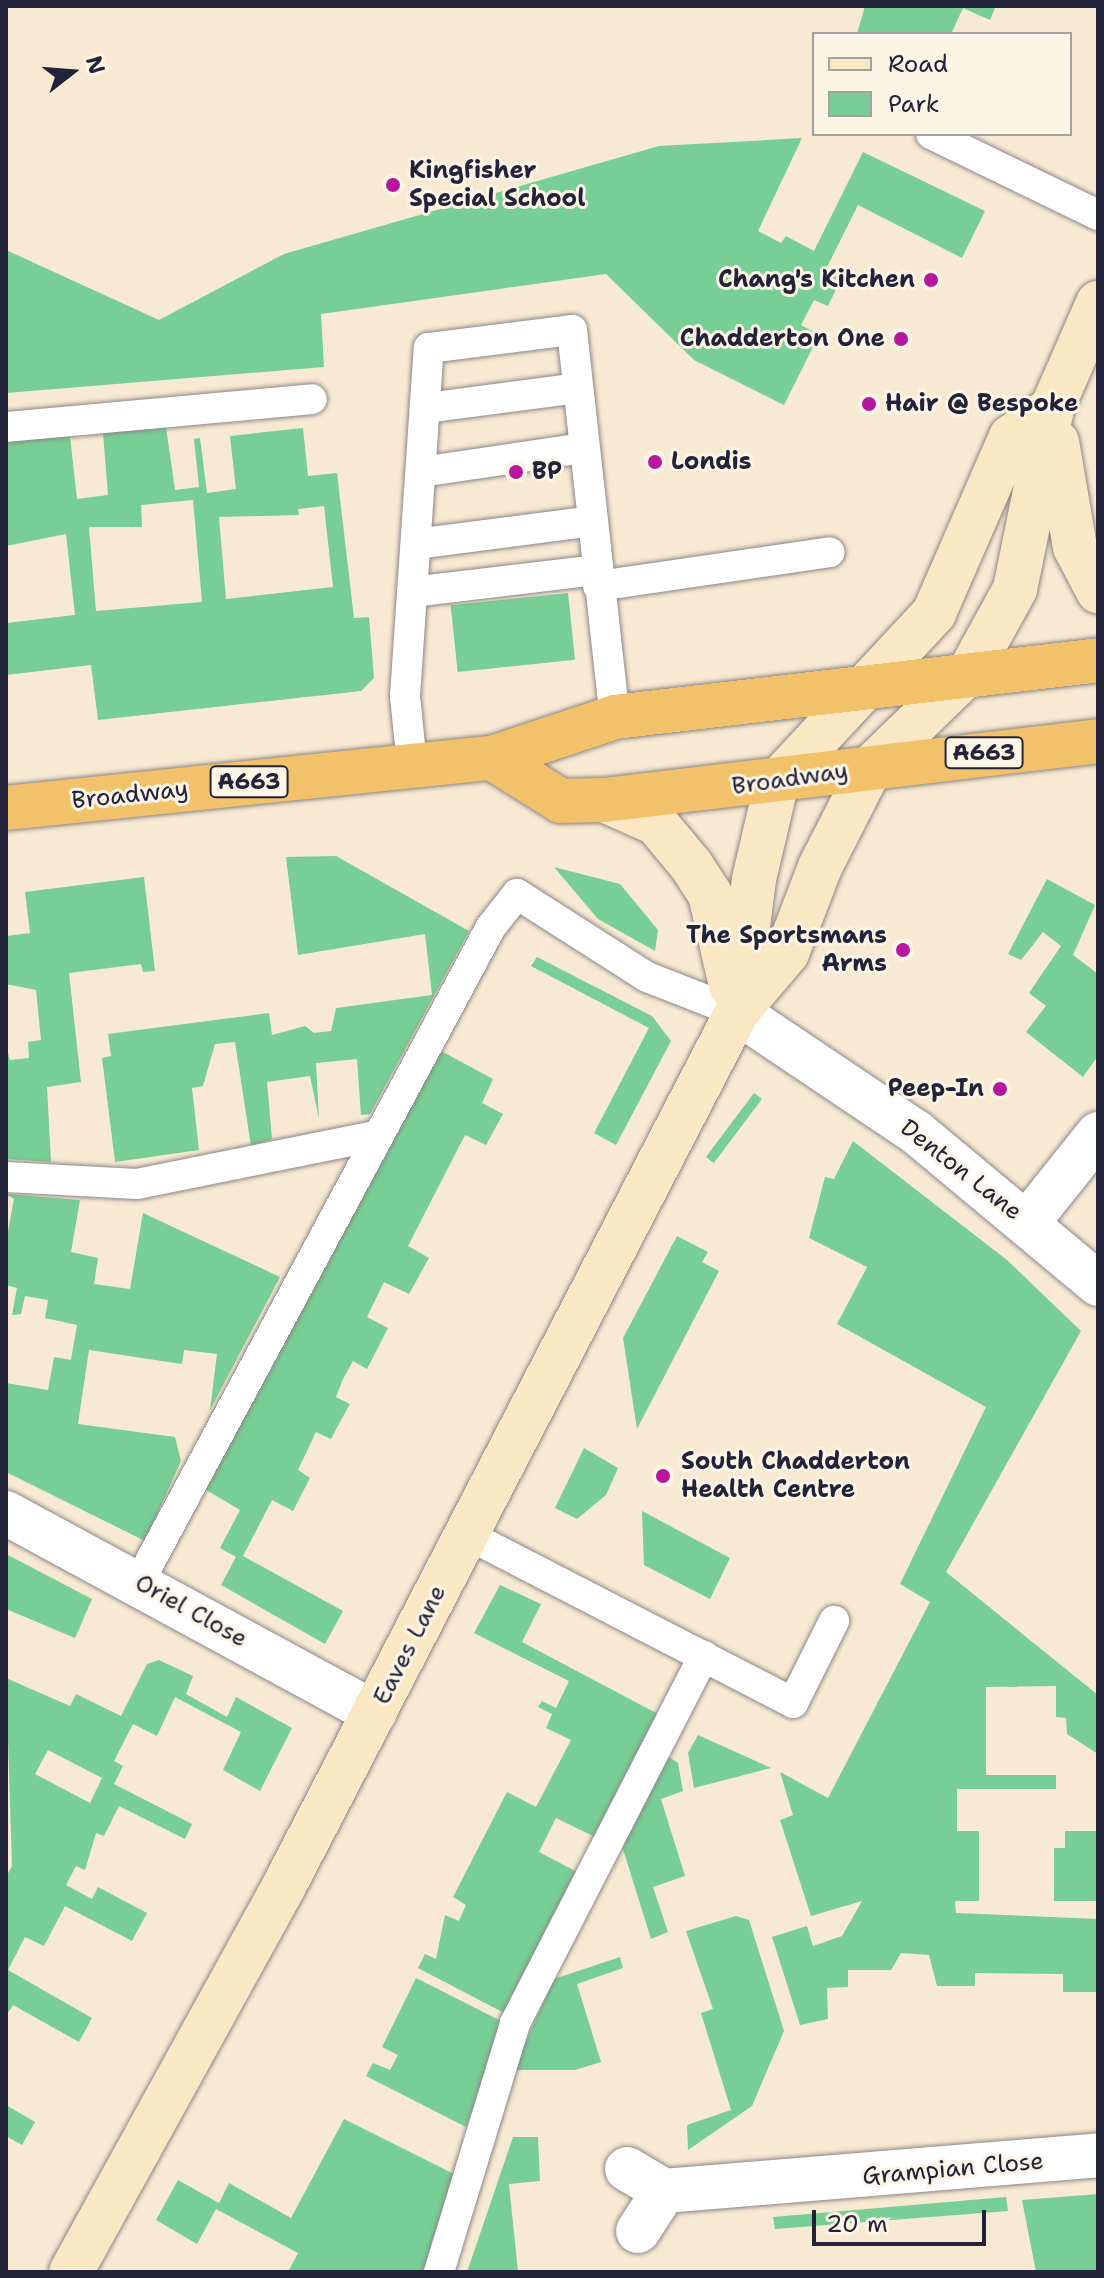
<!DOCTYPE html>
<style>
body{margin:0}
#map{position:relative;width:1104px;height:2278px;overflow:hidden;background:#f7e9d2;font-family:"Shantell Sans",sans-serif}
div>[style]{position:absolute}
.green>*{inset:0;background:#77cf95;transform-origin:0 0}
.roads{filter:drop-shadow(0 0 2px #8c8686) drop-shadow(0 0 2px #8c8686)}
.service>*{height:30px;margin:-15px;padding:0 15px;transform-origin:15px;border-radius:15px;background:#fff}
.minor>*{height:44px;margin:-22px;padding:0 22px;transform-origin:22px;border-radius:22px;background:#fff}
.tertiary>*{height:44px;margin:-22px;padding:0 22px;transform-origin:22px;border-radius:22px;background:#fff}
.secondary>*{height:44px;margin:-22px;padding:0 22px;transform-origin:22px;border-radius:22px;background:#fae7c3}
.trunk>*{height:44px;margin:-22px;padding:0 22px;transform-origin:22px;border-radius:22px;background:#f2c26a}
.dots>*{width:22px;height:22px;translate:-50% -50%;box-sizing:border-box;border:4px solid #fcf5e5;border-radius:50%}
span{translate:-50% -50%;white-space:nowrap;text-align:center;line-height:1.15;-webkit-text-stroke:6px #fcf5e5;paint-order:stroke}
.shield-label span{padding:2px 6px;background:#fcf5e5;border:2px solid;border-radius:6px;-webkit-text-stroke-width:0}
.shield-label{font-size:22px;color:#22223b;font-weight:700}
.poi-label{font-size:24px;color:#22223b;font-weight:700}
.left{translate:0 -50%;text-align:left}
.right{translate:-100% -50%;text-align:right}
.street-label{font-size:24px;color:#22223b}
.frame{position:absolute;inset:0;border:8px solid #22223b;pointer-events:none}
.legend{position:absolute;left:812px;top:32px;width:260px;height:104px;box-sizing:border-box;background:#fcf5e5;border:2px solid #a5a1a1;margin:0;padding:10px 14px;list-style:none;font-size:24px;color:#22223b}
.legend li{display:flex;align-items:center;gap:16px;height:40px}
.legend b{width:40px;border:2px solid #a5a1a1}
.north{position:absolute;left:32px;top:32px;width:80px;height:80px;-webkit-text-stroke:6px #fcf5e5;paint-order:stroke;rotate:73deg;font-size:22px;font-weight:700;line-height:32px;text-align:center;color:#22223b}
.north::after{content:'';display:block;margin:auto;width:28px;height:36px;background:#22223b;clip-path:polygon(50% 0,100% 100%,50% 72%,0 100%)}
.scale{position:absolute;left:812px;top:2210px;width:174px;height:36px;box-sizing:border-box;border:4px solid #22223b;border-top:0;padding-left:10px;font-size:24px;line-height:28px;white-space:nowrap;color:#22223b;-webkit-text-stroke:6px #fcf5e5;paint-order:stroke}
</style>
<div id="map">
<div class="green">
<div style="clip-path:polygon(865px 6px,996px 6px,990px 20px,963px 8px,951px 34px,857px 34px)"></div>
<div style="clip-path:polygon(802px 138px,758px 231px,781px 243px,786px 236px,814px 251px,863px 152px,985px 211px,962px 258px,858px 205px,827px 267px,842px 277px,828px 306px,814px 300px,801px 325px,819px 335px,784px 405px,694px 360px,606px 274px,321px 314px,324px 367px,6px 393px,6px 250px,159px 320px,284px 254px,659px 146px)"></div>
<div style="clip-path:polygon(evenodd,166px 427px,175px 490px,199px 487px,194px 439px,200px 438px,207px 493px,236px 489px,230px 436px,303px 428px,308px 476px,337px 473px,354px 618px,369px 617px,374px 678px,361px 691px,98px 720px,91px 665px,6px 675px,6px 623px,75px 615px,66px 534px,6px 546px,6px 442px,70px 436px,77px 499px,108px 495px,103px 433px,166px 427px,193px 500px,202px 602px,96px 611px,89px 527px,142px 527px,141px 505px,193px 500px,166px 427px,324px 506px,333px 587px,226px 599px,219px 517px,299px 515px,298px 509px,324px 506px)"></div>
<div style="left:568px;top:593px;width:67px;height:118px;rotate:84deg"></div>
<div style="clip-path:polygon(336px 856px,469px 931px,370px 1114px,361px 1115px,357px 1059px,316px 1063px,319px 1119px,310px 1076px,267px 1082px,272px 1139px,251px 1146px,235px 1042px,215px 1044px,203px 1086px,192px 1088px,199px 1150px,115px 1162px,102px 1058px,111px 1056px,108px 1034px,269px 1013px,272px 1035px,305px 1026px,314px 1033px,331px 1031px,336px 1008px,432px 995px,425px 934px,298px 955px,286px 857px)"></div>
<div style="clip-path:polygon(554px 867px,620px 884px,658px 930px,655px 951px,598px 919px)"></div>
<div style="clip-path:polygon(144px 877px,155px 971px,143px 972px,141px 964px,69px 973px,81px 1082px,47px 1087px,51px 1162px,6px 1159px,6px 1046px,10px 1060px,29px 1058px,28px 1042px,41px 1040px,36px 990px,6px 984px,6px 936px,30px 933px,25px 892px)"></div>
<div style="clip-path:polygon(1047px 879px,1095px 905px,1073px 955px,1098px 974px,1098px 1056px,1083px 1077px,1026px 1032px,1046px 1006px,1029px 993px,1061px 946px,1043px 932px,1021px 960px,1008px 954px)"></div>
<div style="clip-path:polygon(537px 957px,652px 1016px,671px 1041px,616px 1145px,594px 1133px,649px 1028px,531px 966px)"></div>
<div style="clip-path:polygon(441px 1051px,493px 1079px,482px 1103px,503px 1114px,486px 1145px,465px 1135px,408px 1246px,429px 1258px,409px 1294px,384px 1282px,367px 1317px,388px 1328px,367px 1369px,353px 1361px,343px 1379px,336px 1397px,350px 1404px,340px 1422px,331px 1439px,316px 1432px,298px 1470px,310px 1478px,293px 1511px,272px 1500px,243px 1556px,343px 1611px,325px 1644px,221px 1585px,236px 1557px,220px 1548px,240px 1510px,203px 1488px)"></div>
<div style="left:754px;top:1093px;width:10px;height:80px;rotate:37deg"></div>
<div style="clip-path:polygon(853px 1141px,1007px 1260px,1081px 1331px,946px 1572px,1098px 1695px,1098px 1754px,1067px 1734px,1066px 1718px,1056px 1717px,1056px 1686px,986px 1687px,986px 1775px,1056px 1775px,1056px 1789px,957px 1789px,957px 1831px,979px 1831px,979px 1901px,955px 1901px,956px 1913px,1098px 1919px,1098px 1992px,1063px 1992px,1063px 1974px,975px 1973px,975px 1986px,937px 1986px,929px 1955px,901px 1953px,891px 1970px,848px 1970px,848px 1987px,827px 1988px,828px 2019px,800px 2025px,772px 1937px,807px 1926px,813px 1946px,842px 1936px,862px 1901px,811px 1916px,780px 1820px,793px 1815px,780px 1772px,828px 1798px,930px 1602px,900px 1584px,986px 1407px,837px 1324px,867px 1267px,809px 1238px,825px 1177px,834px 1179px)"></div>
<div style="clip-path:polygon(6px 1194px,80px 1200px,71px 1252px,98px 1258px,94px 1284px,130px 1289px,143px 1213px,280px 1277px,210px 1410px,217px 1354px,184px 1350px,182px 1364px,89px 1350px,78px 1424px,175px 1437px,181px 1461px,145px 1541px,6px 1472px,6px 1383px,48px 1390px,54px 1357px,71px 1360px,77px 1325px,45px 1318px,48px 1300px,25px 1296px,21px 1314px,12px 1315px,17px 1288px,6px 1285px,6px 1242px,14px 1199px)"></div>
<div style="clip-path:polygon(677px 1236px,708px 1252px,702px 1262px,719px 1271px,637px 1429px,623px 1338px)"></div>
<div style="clip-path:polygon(584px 1448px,618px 1468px,606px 1495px,577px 1519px,555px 1508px)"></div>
<div style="clip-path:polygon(642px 1511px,730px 1558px,710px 1599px,644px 1565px)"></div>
<div style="clip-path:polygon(6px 1554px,92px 1599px,75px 1638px,6px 1609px)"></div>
<div style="clip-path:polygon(500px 1585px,541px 1604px,522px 1642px,658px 1714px,597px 1838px,556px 1818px,539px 1852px,579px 1873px,508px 2015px,418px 1968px,425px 1954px,436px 1959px,445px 1915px,459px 1921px,466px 1905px,453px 1897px,507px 1792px,536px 1807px,571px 1740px,546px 1728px,552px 1714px,538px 1707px,542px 1701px,556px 1708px,569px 1681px,474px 1633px)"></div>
<div style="clip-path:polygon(evenodd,159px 1660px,193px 1676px,186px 1694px,227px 1717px,236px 1697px,292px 1728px,260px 1791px,223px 1770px,241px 1732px,175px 1697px,157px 1736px,133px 1724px,114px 1761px,123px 1766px,114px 1784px,192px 1824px,185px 1839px,119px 1806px,104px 1836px,96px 1833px,85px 1870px,76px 1866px,66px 1885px,92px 1899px,98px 1887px,147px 1913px,132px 1941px,65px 1906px,44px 1946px,25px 1937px,8px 1970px,92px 2018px,79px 2042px,13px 2005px,6px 2016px,6px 1877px,12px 1866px,6px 1678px,70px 1706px,76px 1694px,121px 1716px,147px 1664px,159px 1660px,48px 1750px,102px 1778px,90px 1803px,35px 1774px,48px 1750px)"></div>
<div style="clip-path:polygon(698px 1735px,771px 1768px,694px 1788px,688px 1753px)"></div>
<div style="clip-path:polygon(666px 1755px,678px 1763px,683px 1791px,661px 1799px,685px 1876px,653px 1887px,668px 1932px,651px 1939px,622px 1846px)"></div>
<div style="clip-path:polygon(1065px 1831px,1097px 1831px,1097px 1901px,1054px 1901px,1054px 1848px,1065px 1848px)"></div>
<div style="clip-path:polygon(736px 1916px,749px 1920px,784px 2031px,752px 2106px,688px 2150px,687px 2125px,731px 2110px,701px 2013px,713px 2009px,686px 1931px)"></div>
<div style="clip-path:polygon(620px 1957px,623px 1968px,577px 1984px,601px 2062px,575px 2070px,513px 2070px,554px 1979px)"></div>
<div style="clip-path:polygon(416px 1978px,505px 2023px,466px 2127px,366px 2076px,373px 2063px,390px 2070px,398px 2055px,382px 2047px)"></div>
<div style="clip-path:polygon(6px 2105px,35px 2122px,22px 2145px,6px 2136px)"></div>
<div style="clip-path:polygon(344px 2119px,454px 2174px,423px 2272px,288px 2272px,298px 2253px,216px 2209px,197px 2244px,156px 2220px,178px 2180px,219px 2203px,229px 2183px,291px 2218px)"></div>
<div style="clip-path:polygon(513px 2137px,538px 2137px,540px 2181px,509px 2184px,518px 2272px,467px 2272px)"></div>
<div style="clip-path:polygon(1098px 2194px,1098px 2272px,1036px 2272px,1022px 2200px)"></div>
<div style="clip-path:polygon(1006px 2197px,1008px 2211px,775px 2229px,773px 2217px)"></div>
</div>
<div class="roads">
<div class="service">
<div style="left:931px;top:134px;width:186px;rotate:25.9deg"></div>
<div style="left:426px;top:408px;width:153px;rotate:-7.5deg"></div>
<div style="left:6px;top:427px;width:307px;rotate:-5.2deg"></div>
<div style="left:421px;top:472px;width:165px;rotate:-8.4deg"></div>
<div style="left:416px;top:544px;width:178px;rotate:-7.4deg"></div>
<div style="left:598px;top:586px;width:234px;rotate:-8.3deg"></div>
<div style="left:412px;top:592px;width:185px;rotate:-6.8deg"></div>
<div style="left:412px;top:765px;width:69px;rotate:-95.8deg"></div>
<div style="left:405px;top:696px;width:349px;rotate:-86.1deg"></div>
<div style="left:429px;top:348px;width:144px;rotate:-7.2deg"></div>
<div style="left:572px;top:330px;width:389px;rotate:83.7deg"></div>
<div style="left:6px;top:1177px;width:131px;rotate:3.1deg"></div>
<div style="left:137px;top:1184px;width:244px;rotate:-11.4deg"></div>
<div style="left:468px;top:1535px;width:366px;rotate:27.3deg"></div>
<div style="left:793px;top:1703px;width:92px;rotate:-63.4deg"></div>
<div style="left:139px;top:1582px;width:744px;rotate:-61.75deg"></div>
<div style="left:491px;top:927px;width:42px;rotate:-51.8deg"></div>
<div style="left:517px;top:894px;width:154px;rotate:32.6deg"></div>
<div style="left:647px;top:977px;width:97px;rotate:21.3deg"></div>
<div style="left:439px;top:2272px;width:260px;rotate:-73deg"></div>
<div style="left:515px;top:2023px;width:413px;rotate:-62.8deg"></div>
</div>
<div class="minor">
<div style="left:1027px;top:1223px;width:114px;rotate:-51.4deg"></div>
<div style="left:6px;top:1513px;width:419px;rotate:28.5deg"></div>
<div style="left:627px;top:2169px;width:43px;rotate:30.7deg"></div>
<div style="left:664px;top:2191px;width:435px;rotate:-4.7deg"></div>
<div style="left:638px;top:2231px;width:48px;rotate:-57deg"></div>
</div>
<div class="tertiary">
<div style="left:737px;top:1012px;width:217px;rotate:33.9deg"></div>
<div style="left:917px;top:1133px;width:236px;rotate:39.8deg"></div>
</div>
<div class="secondary">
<div style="left:1057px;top:442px;width:107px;rotate:80.3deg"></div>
<div style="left:1075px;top:547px;width:50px;rotate:62.4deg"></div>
<div style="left:604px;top:800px;width:57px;rotate:23.9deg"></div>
<div style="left:656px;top:823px;width:55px;rotate:50.2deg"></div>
<div style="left:691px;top:865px;width:35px;rotate:57deg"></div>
<div style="left:710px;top:894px;width:94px;rotate:77.1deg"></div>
<div style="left:737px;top:1012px;width:134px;rotate:-82.7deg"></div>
<div style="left:754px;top:879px;width:100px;rotate:-76.7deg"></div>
<div style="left:777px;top:782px;width:231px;rotate:-47.1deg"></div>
<div style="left:934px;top:613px;width:192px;rotate:-66.4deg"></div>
<div style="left:1011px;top:437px;width:50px;rotate:-35.3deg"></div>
<div style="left:71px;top:2272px;width:441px;rotate:-61.1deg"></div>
<div style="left:284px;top:1886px;width:984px;rotate:-62.6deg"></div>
<div style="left:737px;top:1012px;width:77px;rotate:-49.7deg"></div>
<div style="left:787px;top:953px;width:92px;rotate:-69deg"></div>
<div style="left:820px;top:867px;width:112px;rotate:-63deg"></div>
<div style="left:871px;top:767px;width:138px;rotate:-44.1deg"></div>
<div style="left:970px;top:671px;width:94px;rotate:-61.2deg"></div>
<div style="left:1015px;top:589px;width:185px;rotate:-78.4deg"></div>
<div style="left:1052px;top:408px;width:115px;rotate:-66.3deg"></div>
</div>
<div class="trunk">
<div style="left:492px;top:758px;width:81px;rotate:31.9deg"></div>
<div style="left:561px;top:801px;width:43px;rotate:-1.3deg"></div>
<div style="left:604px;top:800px;width:498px;rotate:-6.8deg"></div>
<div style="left:6px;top:808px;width:489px;rotate:-5.9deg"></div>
<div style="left:492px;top:758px;width:130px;rotate:-18.4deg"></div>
<div style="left:615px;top:717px;width:486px;rotate:-6.7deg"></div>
</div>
</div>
<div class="dots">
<div style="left:393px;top:185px;background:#b5179e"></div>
<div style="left:931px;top:280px;background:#b5179e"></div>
<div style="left:901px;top:339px;background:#b5179e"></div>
<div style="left:869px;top:404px;background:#b5179e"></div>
<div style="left:655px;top:462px;background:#b5179e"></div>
<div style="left:516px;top:472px;background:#b5179e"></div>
<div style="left:903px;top:950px;background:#b5179e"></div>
<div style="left:1000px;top:1089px;background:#b5179e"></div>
<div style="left:663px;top:1476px;background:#b5179e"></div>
</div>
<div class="shield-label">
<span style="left:984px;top:753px">A663</span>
<span style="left:249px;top:782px">A663</span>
</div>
<div class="poi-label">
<span class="left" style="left:409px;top:185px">Kingfisher<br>Special School</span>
<span class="right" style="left:915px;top:280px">Chang's Kitchen</span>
<span class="right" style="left:885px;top:339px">Chadderton One</span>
<span class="left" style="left:885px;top:404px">Hair @ Bespoke</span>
<span class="left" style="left:671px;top:462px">Londis</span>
<span class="left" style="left:532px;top:472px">BP</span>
<span class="right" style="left:887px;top:950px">The Sportsmans<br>Arms</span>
<span class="right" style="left:984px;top:1089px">Peep-In</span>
<span class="left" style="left:681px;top:1476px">South Chadderton<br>Health Centre</span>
</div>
<div class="street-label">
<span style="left:790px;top:779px;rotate:-8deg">Broadway</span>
<span style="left:130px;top:795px;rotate:-6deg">Broadway</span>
<span style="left:961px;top:1170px;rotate:38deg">Denton Lane</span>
<span style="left:191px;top:1611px;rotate:29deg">Oriel Close</span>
<span style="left:410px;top:1645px;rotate:-63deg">Eaves Lane</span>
<span style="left:953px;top:2169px;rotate:-5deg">Grampian Close</span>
</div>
<div class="frame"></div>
<ul class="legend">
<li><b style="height:10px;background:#fae7c3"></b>Road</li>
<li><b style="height:22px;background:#77cf95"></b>Park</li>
</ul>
<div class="north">N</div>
<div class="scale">20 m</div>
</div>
